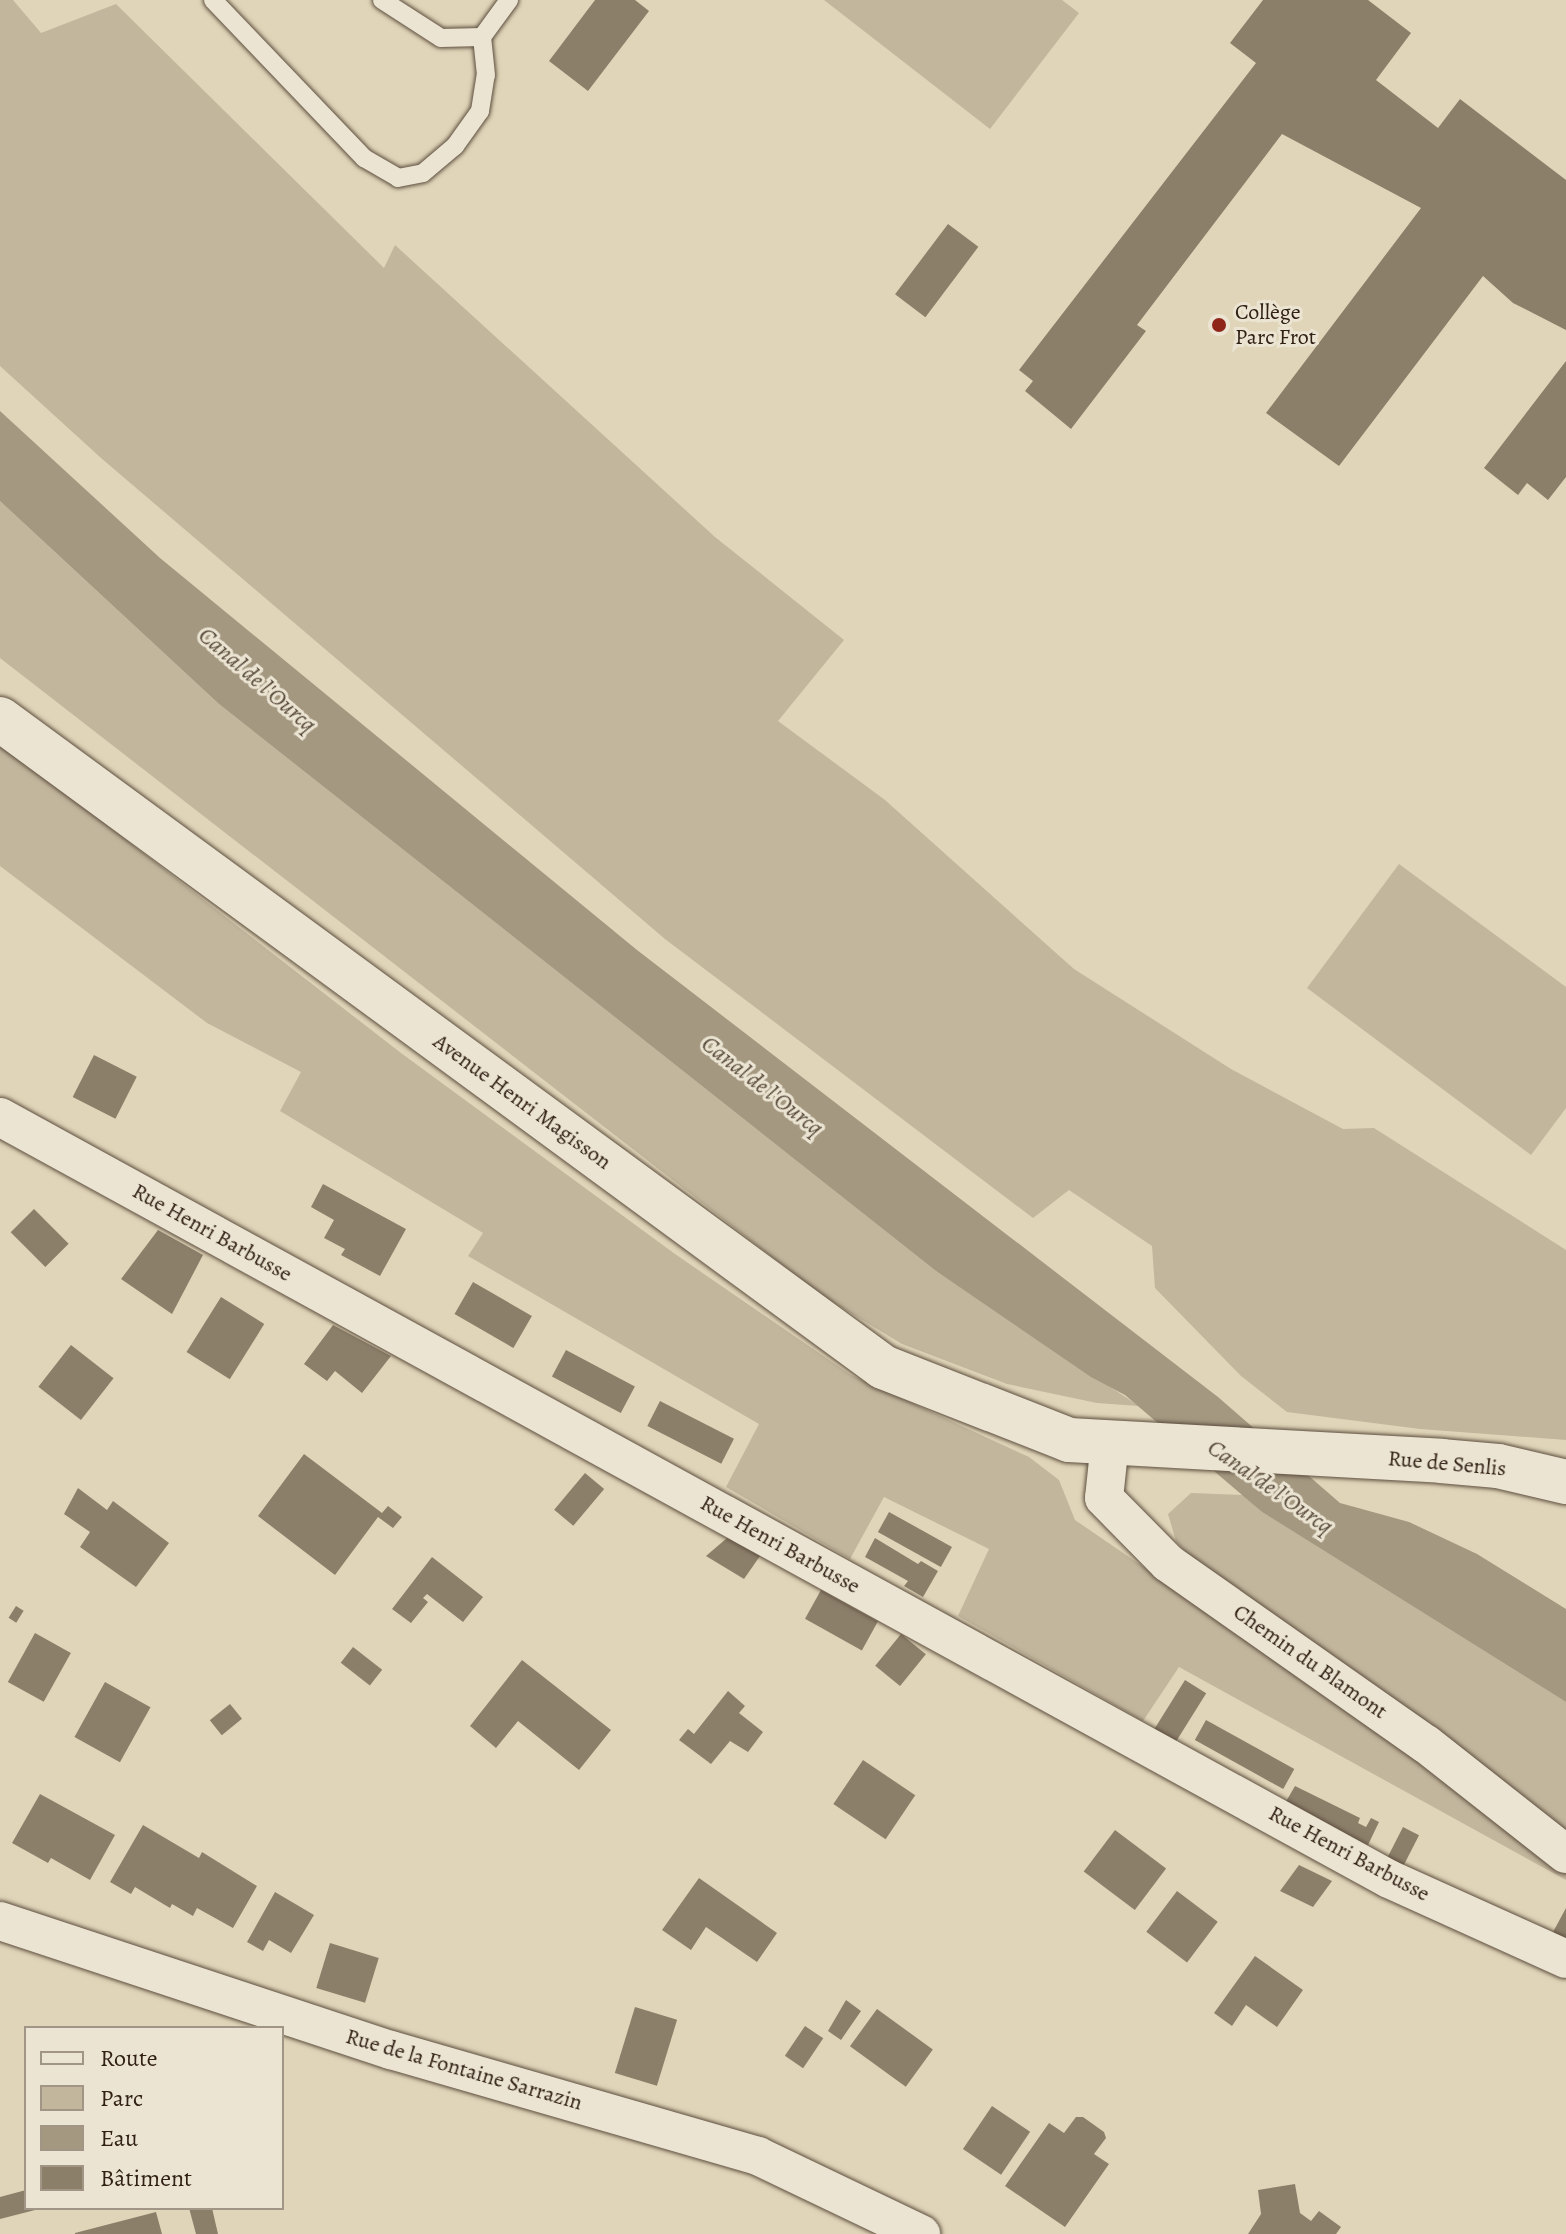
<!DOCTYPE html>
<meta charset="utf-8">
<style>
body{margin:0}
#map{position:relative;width:1566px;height:2234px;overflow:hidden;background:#e0d5b9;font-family:Alegreya,serif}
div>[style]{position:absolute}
.green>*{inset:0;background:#c2b69d}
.water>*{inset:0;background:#a49881}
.building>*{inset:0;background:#8c7f6a;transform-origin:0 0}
.roads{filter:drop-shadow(0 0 2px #5d4e3e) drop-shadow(0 0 2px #5d4e3e)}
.service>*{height:18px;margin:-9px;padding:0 9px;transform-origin:9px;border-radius:9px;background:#ebe4d2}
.minor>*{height:38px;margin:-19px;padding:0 19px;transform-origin:19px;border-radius:19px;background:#ebe4d2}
.secondary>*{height:44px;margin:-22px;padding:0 22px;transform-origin:22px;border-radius:22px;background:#ebe4d2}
.dots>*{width:22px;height:22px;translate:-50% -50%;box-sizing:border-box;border:4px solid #ebe4d2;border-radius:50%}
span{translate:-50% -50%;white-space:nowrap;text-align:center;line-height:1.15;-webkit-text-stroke:6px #ebe4d2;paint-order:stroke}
.poi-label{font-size:22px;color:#312115}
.left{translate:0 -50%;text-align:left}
.street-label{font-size:22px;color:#312115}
.water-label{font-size:24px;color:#594b3b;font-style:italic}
.legend{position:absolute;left:24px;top:2026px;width:260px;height:184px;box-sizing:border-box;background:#ebe4d2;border:2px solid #a19686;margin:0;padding:10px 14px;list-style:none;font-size:24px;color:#312115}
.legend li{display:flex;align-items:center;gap:16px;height:40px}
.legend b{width:40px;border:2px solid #a19686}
</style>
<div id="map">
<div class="green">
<div style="clip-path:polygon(0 0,13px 0,41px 33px,116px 4px,384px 268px,395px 245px,715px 537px,844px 640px,778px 721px,885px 800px,1074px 969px,1231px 1069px,1343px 1129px,1374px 1128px,1566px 1250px,1566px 1440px,1420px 1429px,1287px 1412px,1241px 1376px,1155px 1288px,1152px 1246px,1069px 1190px,1033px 1218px,665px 939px,101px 458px,0 366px)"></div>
<div style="clip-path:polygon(824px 0,1062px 0,1079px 13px,990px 129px)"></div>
<div style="clip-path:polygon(0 501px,219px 704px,936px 1271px,1139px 1406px,1097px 1403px,1007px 1384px,902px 1344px,821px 1295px,0 658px)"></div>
<div style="clip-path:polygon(0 742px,401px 1053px,675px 1254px,851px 1375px,1029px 1457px,1059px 1480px,1075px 1520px,1402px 1744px,1566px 1869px,1566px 1880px,1179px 1667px,1143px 1721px,958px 1616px,989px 1549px,884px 1497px,850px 1559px,726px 1487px,759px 1424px,468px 1256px,483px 1233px,280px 1111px,301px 1072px,207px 1023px,0 866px)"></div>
<div style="clip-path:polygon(1399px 864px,1566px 987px,1566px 1108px,1531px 1155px,1307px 988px)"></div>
<div style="clip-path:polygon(1191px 1493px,1243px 1495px,1262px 1512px,1566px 1702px,1566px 1832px,1196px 1564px,1176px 1541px,1168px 1514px)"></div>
</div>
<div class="water">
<div style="clip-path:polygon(0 411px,160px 558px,637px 950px,1218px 1397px,1340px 1503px,1409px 1522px,1477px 1554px,1566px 1609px,1566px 1702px,1262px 1512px,1125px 1395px,1091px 1377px,936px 1271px,219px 704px,0 501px)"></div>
</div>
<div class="building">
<div style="clip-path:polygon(595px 0,635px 0,649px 11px,588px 91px,549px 61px)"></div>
<div style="clip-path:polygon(1263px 0,1368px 0,1411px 33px,1376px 80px,1438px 128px,1460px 99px,1566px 180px,1566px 330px,1513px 303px,1483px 276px,1339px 466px,1266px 413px,1421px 208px,1282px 134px,1137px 325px,1146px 331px,1071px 429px,1025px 391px,1033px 381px,1019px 370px,1256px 63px,1230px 43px)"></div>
<div style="left:948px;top:224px;width:38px;height:88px;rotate:37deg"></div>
<div style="clip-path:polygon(1566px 361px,1566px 477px,1548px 500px,1527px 483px,1518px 495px,1484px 468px)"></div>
<div style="left:94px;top:1055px;width:48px;height:47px;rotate:27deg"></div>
<div style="clip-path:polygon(323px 1184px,406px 1229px,380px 1276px,341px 1255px,345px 1249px,324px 1238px,334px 1220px,311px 1207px)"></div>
<div style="left:34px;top:1209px;width:49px;height:33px;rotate:45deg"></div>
<div style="clip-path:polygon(158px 1230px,203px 1255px,172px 1314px,121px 1279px)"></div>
<div style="left:473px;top:1282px;width:68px;height:37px;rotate:30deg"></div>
<div style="left:221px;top:1297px;width:51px;height:65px;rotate:32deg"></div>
<div style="clip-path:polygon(333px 1325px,391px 1356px,362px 1393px,335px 1371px,327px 1381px,304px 1364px)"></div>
<div style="left:71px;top:1345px;width:54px;height:53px;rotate:38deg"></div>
<div style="left:566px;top:1350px;width:78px;height:30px;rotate:28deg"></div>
<div style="left:660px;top:1401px;width:83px;height:28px;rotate:27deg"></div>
<div style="clip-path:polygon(304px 1454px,382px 1513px,388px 1506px,402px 1517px,393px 1528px,378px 1517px,335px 1575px,258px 1516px)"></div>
<div style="left:585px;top:1473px;width:25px;height:48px;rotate:40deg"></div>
<div style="clip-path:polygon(78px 1488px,107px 1510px,113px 1501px,169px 1543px,136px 1587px,80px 1547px,90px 1532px,64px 1514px)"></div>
<div style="left:889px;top:1512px;width:72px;height:23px;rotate:29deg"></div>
<div style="clip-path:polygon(727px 1538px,760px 1556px,744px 1579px,706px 1556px)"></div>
<div style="clip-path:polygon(875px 1538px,918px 1564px,921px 1561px,938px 1571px,923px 1597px,904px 1586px,908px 1581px,865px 1557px)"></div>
<div style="clip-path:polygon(432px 1557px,483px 1597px,463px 1622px,427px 1594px,423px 1598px,428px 1602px,411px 1623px,392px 1609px)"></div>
<div style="left:821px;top:1590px;width:65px;height:33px;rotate:29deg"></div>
<div style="left:16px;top:1606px;width:9px;height:14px;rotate:32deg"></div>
<div style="left:35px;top:1633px;width:41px;height:56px;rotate:29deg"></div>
<div style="left:901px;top:1634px;width:32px;height:41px;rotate:39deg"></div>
<div style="left:353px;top:1647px;width:37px;height:20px;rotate:38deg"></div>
<div style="clip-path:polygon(522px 1660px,611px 1730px,579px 1770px,518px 1721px,496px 1748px,470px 1726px)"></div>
<div style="left:1185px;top:1680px;width:25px;height:58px;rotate:32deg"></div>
<div style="left:105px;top:1682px;width:52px;height:63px;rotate:29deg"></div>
<div style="clip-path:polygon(728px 1691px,745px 1706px,739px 1713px,763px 1732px,748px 1752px,730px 1741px,711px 1764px,679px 1740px,688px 1729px,694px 1734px)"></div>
<div style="left:230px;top:1704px;width:19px;height:26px;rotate:51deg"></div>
<div style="left:1206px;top:1720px;width:101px;height:23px;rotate:29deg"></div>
<div style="left:863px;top:1760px;width:63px;height:53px;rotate:34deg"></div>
<div style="clip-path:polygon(1295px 1786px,1360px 1818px,1358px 1823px,1366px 1827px,1371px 1818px,1379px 1822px,1368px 1845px,1284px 1805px)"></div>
<div style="clip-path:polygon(40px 1794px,115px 1835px,90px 1880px,51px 1858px,48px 1863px,12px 1843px)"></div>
<div style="clip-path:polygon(143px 1825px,199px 1858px,202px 1852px,257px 1886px,233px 1928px,197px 1908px,193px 1916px,172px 1904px,170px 1908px,135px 1887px,131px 1894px,110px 1882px)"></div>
<div style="left:1403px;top:1827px;width:18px;height:34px;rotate:27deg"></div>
<div style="left:1115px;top:1830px;width:64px;height:52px;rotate:37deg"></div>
<div style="clip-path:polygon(1299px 1865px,1332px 1881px,1313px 1907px,1280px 1891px)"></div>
<div style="clip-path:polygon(699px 1878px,777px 1933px,757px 1962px,706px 1927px,691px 1950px,662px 1930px)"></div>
<div style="left:1177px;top:1891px;width:51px;height:51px;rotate:37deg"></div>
<div style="clip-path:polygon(275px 1892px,314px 1915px,291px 1953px,269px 1940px,263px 1951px,247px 1942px)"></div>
<div style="clip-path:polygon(1566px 1908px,1566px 1940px,1553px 1932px)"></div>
<div style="left:330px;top:1943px;width:51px;height:47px;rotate:17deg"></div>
<div style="clip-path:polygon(1255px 1956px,1303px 1990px,1277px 2027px,1246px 2005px,1232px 2026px,1214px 2013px)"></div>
<div style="clip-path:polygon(846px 2000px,861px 2011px,841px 2040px,828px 2031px)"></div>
<div style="left:635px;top:2007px;width:44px;height:69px;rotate:17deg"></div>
<div style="left:877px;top:2009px;width:69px;height:46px;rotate:36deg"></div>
<div style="left:805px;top:2026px;width:22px;height:36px;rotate:34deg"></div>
<div style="left:992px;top:2106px;width:46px;height:52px;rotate:34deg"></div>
<div style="clip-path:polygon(1076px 2117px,1083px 2117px,1104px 2132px,1106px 2138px,1094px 2154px,1109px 2164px,1065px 2227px,1005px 2186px,1049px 2123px,1064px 2133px)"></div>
<div style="clip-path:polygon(1295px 2184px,1300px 2213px,1311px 2221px,1319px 2211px,1341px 2227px,1336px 2234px,1248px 2234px,1261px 2214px,1258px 2190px)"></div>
<div style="clip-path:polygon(26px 2190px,26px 2208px,39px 2209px,0 2219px,0 2197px)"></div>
<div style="clip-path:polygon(189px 2208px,212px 2208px,218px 2234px,196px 2234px)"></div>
<div style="clip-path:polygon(156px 2212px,162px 2234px,75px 2234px,75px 2233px)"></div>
</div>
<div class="roads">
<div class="service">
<div style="left:213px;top:0;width:219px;rotate:46.3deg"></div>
<div style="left:364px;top:158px;width:39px;rotate:30deg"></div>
<div style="left:398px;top:178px;width:25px;rotate:-11deg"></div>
<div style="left:423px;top:173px;width:42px;rotate:-40.2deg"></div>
<div style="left:455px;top:146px;width:43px;rotate:-54.5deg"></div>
<div style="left:480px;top:111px;width:36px;rotate:-81deg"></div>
<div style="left:486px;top:75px;width:38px;rotate:-96deg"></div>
<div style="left:382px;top:0;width:70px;rotate:32.8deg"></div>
<div style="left:441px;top:38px;width:41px;rotate:-1.4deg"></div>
<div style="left:482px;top:37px;width:46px;rotate:-53.9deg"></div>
</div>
<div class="minor">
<div style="left:0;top:1117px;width:1584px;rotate:28.75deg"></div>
<div style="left:1389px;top:1879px;width:194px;rotate:24.3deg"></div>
<div style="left:1110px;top:1442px;width:56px;rotate:96.1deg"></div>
<div style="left:1104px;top:1498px;width:91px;rotate:45.4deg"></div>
<div style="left:1168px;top:1563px;width:315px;rotate:35.1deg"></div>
<div style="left:1426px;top:1744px;width:178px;rotate:38.2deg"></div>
<div style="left:0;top:1921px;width:412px;rotate:18.3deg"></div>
<div style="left:391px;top:2050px;width:382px;rotate:16.1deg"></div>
<div style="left:758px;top:2156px;width:181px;rotate:25.6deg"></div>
</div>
<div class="secondary">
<div style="left:0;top:719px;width:1095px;rotate:36.27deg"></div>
<div style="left:883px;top:1367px;width:200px;rotate:21.4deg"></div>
<div style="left:1069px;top:1440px;width:373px;rotate:3.2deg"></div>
<div style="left:1441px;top:1461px;width:57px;rotate:5deg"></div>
<div style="left:1498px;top:1466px;width:70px;rotate:13.2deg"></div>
</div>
</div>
<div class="dots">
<div style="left:1219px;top:325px;background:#8f2418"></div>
</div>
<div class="poi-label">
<span class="left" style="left:1235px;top:325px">Collège<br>Parc Frot</span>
</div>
<div class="street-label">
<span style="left:522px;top:1102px;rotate:36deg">Avenue Henri Magisson</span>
<span style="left:212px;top:1233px;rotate:29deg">Rue Henri Barbusse</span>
<span style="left:1447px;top:1464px;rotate:5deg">Rue de Senlis</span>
<span style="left:780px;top:1545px;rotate:29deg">Rue Henri Barbusse</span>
<span style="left:1310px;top:1662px;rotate:35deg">Chemin du Blamont</span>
<span style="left:1349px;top:1854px;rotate:28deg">Rue Henri Barbusse</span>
<span style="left:464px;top:2070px;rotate:16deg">Rue de la Fontaine Sarrazin</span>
</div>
<div class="water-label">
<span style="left:257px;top:680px;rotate:41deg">Canal de l'Ourcq</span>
<span style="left:762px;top:1086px;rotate:38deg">Canal de l'Ourcq</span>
<span style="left:1270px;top:1487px;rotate:35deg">Canal de l'Ourcq</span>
</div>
<ul class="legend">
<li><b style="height:10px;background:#ebe4d2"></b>Route</li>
<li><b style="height:22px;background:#c2b69d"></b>Parc</li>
<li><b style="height:22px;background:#a49881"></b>Eau</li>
<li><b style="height:22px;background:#8c7f6a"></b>Bâtiment</li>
</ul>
</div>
